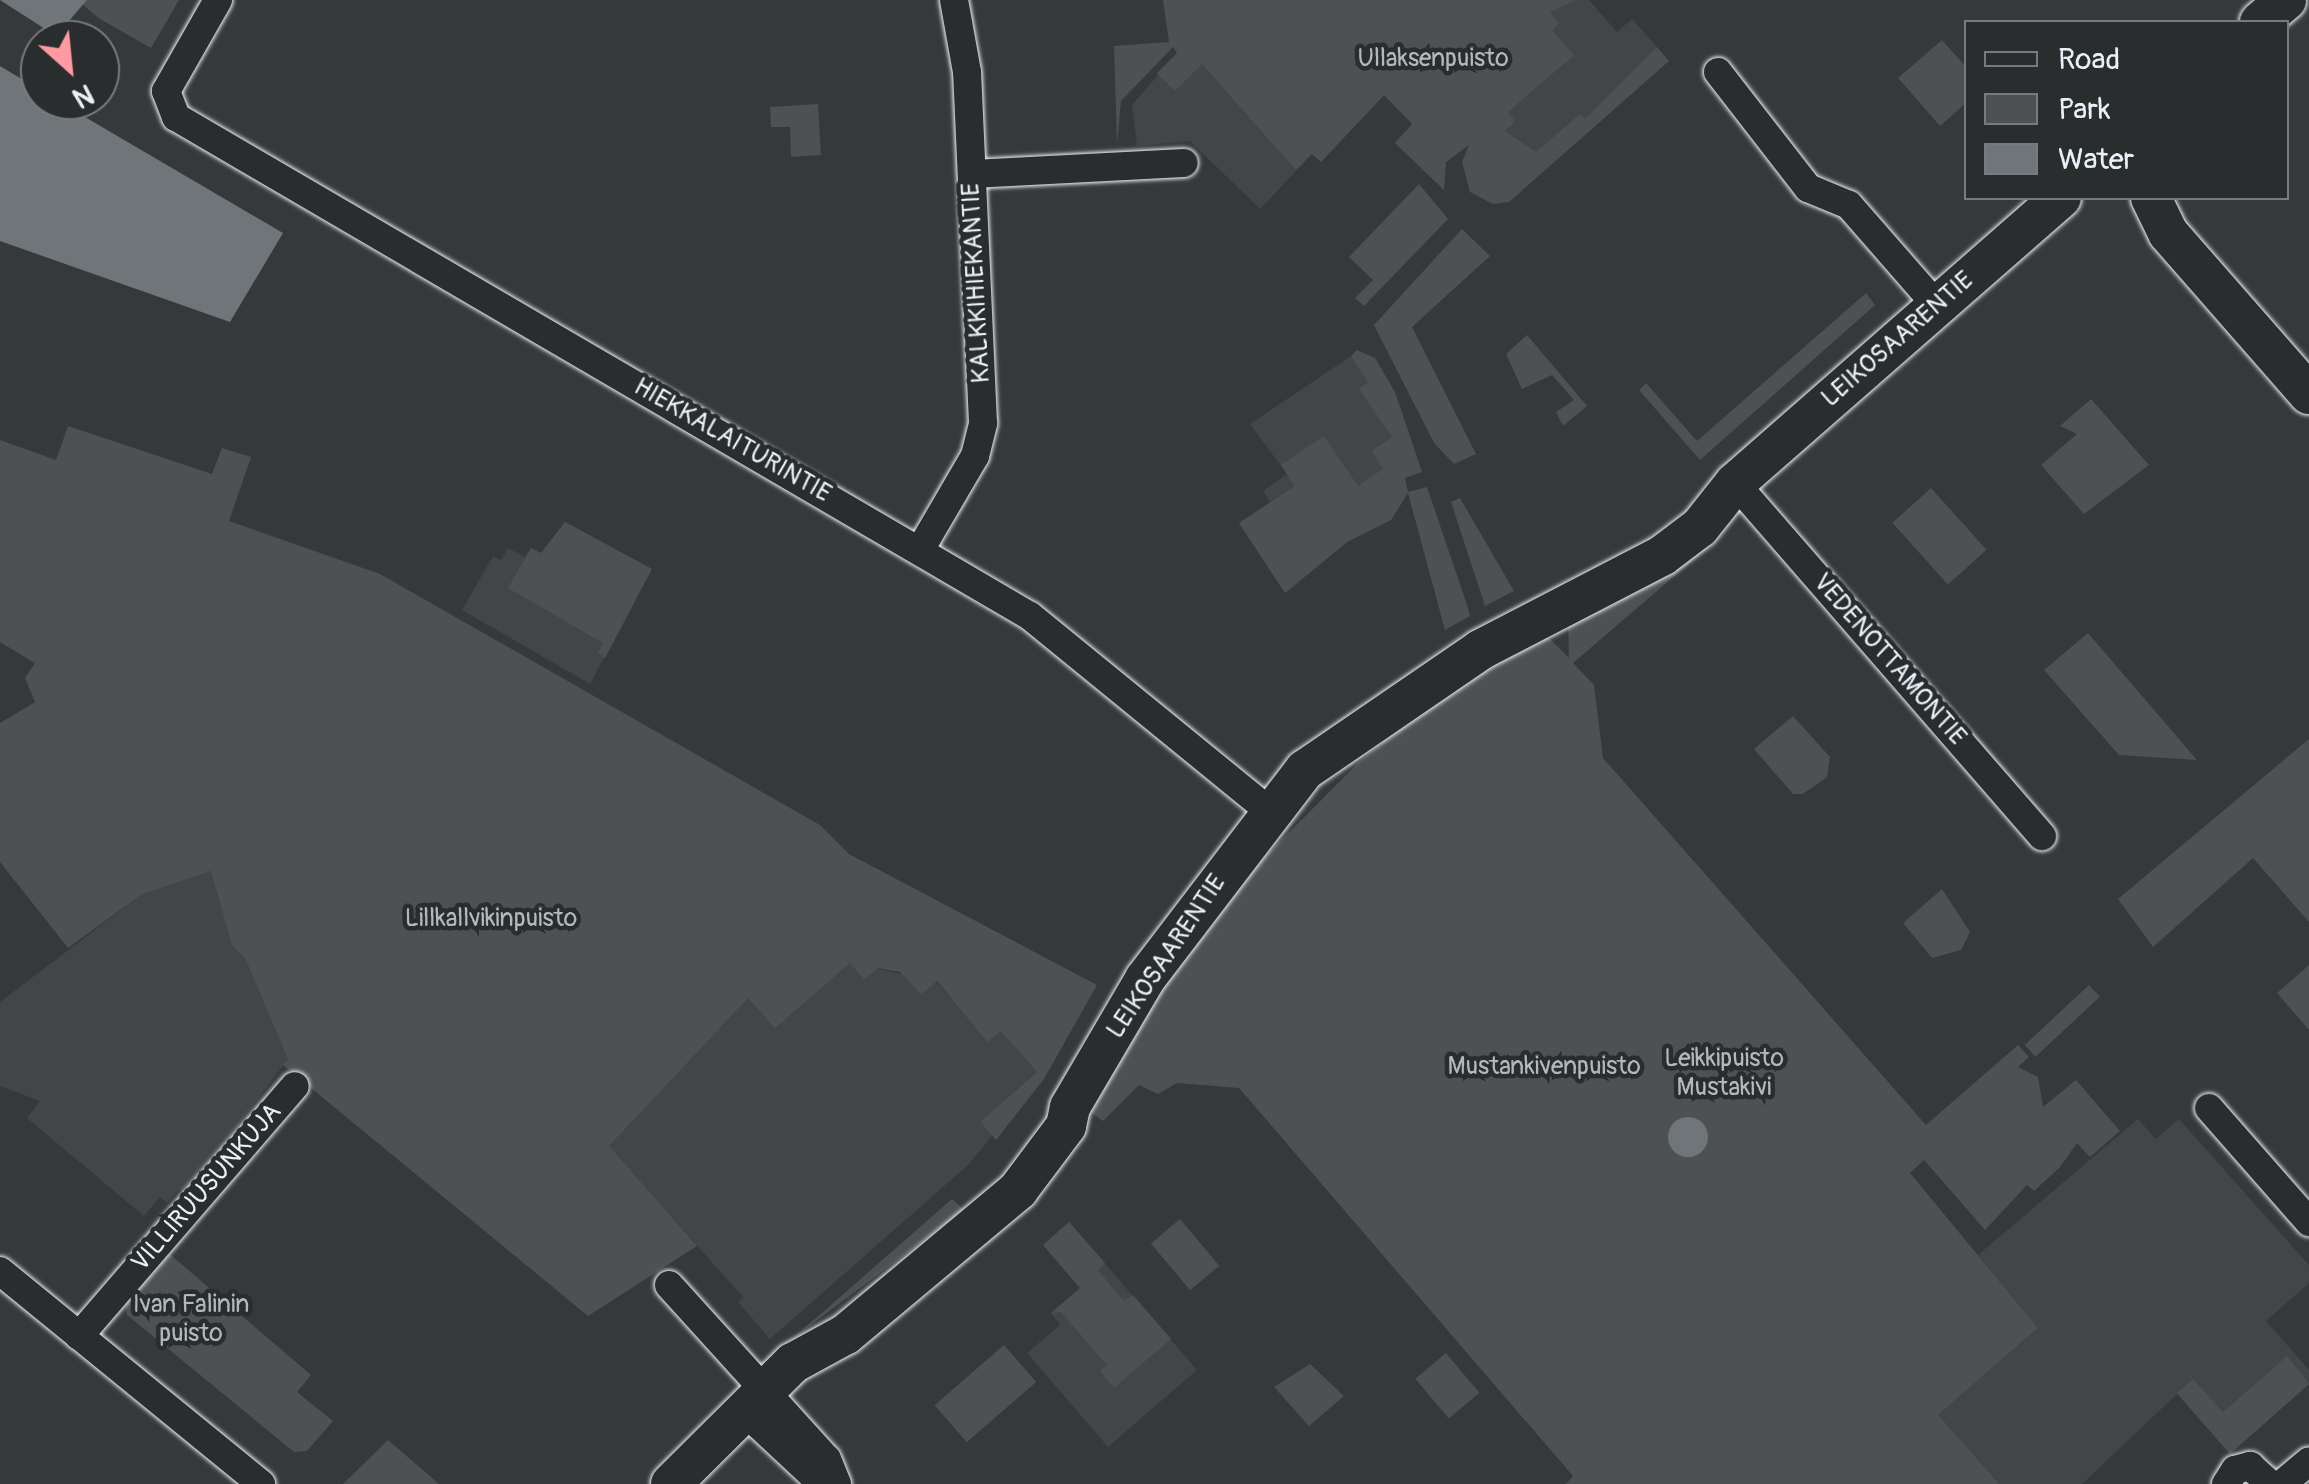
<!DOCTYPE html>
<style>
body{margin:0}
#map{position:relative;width:2309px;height:1484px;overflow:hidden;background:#35393a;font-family:Pangolin,sans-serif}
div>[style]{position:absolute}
.built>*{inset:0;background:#424647}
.green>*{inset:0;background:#4d5152;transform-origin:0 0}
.water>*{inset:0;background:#707579}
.round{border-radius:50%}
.roads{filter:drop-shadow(0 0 2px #e8f1f8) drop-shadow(0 0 2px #e8f1f8)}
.street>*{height:28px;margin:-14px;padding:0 14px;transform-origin:14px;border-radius:14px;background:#2a2d2e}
.secondary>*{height:40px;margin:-20px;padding:0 20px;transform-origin:20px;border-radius:20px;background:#2a2d2e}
span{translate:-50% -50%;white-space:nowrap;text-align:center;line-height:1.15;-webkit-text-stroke:9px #2a2d2e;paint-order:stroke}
.park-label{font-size:25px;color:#b2b9be}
.street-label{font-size:25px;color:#e8f1f8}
.legend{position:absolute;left:1964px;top:20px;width:325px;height:180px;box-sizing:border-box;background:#2a2d2e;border:2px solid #767b7f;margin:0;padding:12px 18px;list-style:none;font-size:30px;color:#e8f1f8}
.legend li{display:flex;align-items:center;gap:20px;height:50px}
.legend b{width:50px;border:2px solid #767b7f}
.north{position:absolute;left:20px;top:20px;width:100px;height:100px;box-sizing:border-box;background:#2a2d2e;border:2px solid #767b7f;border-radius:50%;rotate:153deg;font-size:28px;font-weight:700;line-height:40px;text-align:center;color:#e8f1f8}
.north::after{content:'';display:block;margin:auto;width:35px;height:45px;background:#ff9aa2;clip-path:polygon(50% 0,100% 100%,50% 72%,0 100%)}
</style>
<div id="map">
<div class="built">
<div style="clip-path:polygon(1497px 0,1589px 0,1617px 32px,1632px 19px,1657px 47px,1584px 120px,1580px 115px,1536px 153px,1487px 131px)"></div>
<div style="clip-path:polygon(1178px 52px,1384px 95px,1321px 162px,1312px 154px,1260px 209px,1190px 141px,1137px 146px,1132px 105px)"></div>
<div style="clip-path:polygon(1351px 356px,1369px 382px,1360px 389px,1396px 443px,1408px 492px,1391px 520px,1347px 542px,1285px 593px,1239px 523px,1270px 502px,1263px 491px,1287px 474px,1250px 424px)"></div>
<div style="clip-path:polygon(565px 522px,652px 569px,590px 684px,462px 610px,493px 556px,501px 560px,508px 548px,525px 557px,531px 548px,541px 553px)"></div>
<div style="clip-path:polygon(211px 871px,288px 1059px,186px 1194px,179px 1189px,167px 1203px,160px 1197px,144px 1216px,27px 1118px,40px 1101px,0 1086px,0 1002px,141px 895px)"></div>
<div style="clip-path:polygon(851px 963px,936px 981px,987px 1041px,1001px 1030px,1037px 1072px,980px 1122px,992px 1136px,968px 1165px,770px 1339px,738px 1302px,743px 1297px,608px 1146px,747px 997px)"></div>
<div style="clip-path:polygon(2138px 1119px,2156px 1139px,2179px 1119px,2309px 1265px,2309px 1283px,2266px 1321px,2309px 1370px,2309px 1384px,2230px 1454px,2177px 1394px,2082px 1484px,1986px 1484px,1934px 1418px,2038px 1328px,1978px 1255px)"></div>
<div style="clip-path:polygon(1069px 1222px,1197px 1370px,1108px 1447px,1027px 1353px,1060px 1325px,1051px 1313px,1080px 1288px,1043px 1245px)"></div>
</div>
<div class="green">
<div style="clip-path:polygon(87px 0,179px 0,151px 48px,100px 19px,83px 5px)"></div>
<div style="clip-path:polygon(1163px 0,1576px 0,1550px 12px,1559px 23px,1552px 30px,1574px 55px,1508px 112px,1515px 121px,1505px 131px,1536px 152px,1580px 114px,1585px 119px,1657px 47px,1669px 61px,1509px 202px,1493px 204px,1470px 192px,1462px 162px,1469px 145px,1446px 162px,1444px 190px,1395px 143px,1412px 124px,1384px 95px,1321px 162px,1312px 154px,1296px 170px,1202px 64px,1175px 91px,1157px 73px,1177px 53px,1173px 47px,1121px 101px,1117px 146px,1114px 46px,1169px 42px)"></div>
<div style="clip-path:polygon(1942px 40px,1966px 67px,1966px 103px,1940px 126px,1898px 78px)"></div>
<div style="clip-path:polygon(818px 104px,821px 155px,791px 157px,790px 127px,771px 127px,770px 107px)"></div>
<div style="clip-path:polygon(1419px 184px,1448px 219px,1364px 306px,1355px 298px,1373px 280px,1349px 257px)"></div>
<div style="clip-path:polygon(1462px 229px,1490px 256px,1412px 327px,1476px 454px,1454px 464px,1434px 443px,1374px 325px)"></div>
<div style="clip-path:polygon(1866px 293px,1875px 305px,1700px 460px,1639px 390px,1646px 383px,1697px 441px)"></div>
<div style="clip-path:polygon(1527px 335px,1587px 406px,1563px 426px,1556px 412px,1574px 400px,1552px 375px,1522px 389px,1506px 354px)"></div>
<div style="clip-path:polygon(1357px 350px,1375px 358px,1395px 392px,1422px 472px,1405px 478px,1408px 492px,1427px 487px,1466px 602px,1470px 616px,1445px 630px,1408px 493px,1391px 520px,1347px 542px,1285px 593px,1239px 523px,1295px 486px,1281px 465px,1324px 436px,1358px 486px,1383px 469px,1372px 451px,1392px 437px,1359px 389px,1368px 382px,1351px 356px)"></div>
<div style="clip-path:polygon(2091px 399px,2149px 465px,2084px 514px,2041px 465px,2077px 434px,2060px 426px)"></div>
<div style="clip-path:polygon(68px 426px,212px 474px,222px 448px,251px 457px,229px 521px,380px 574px,820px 825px,849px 854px,1097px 985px,1044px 1079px,996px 1140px,980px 1122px,1037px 1072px,1001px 1031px,987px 1042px,937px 981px,921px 994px,900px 972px,878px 968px,864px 980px,850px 963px,775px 1028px,748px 998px,609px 1146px,697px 1246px,588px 1316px,283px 1065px,288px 1059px,246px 960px,232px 945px,211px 871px,141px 895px,68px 948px,0 862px,0 723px,35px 702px,25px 678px,35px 663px,0 642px,0 440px,56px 460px)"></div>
<div style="left:1931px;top:488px;width:83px;height:52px;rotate:48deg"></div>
<div style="clip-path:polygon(1460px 498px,1514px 591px,1485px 606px,1451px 502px)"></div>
<div style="clip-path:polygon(565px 522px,652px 569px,605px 658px,598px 653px,603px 643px,508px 588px,531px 548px,541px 553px)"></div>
<div style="clip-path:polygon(1698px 540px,1706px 549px,1573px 663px,1594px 685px,1603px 758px,1926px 1125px,2018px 1045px,2029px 1057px,2018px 1067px,2038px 1077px,2043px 1107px,2076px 1080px,2120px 1131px,2090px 1157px,2077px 1143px,2060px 1167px,2034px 1191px,2027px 1185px,1985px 1230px,1924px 1160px,1910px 1173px,2038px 1328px,1938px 1415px,1999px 1484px,1566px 1484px,1573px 1476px,1239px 1088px,1177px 1083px,1158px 1094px,1139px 1085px,1103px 1121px,1087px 1109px,1160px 991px,1252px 870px,1358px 763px,1435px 700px,1544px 633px,1569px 658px,1568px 621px)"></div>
<div style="clip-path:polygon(2088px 633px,2197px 760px,2119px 755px,2044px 670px)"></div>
<div style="clip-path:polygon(1793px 716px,1830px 757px,1827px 777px,1803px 794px,1793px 794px,1754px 749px)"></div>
<div style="clip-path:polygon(2309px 739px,2309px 922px,2253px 858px,2153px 947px,2118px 899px)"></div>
<div style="clip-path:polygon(1942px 889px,1970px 932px,1961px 950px,1932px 958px,1903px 923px)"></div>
<div style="clip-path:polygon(2309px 965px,2309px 1030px,2277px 993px)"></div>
<div style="left:2089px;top:985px;width:16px;height:88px;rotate:47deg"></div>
<div style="clip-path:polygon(952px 1199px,964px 1210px,792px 1339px)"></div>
<div style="left:1180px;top:1219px;width:61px;height:38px;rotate:50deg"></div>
<div style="clip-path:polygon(1069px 1222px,1105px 1263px,1098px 1270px,1112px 1287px,1124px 1301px,1133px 1295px,1171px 1339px,1114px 1388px,1100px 1371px,1107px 1365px,1061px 1312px,1051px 1313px,1080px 1288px,1043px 1245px)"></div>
<div style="clip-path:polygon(166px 1251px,311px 1375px,297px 1392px,333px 1421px,307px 1451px,294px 1452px,127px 1315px,124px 1299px,148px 1271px,154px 1275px,151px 1268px)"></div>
<div style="left:1004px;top:1345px;width:49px;height:92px;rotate:49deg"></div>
<div style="left:1446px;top:1353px;width:52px;height:40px;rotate:50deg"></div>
<div style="clip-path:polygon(2287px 1356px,2309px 1384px,2230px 1454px,2177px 1393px,2193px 1379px,2223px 1412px)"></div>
<div style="clip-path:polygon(1310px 1364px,1344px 1396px,1309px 1426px,1274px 1387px)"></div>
<div style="clip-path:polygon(388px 1440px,439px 1484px,343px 1484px)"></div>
</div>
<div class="water">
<div style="clip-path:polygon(0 0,87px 0,56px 36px)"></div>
<div style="clip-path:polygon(0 66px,40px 90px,40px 100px,56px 100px,283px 233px,230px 322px,0 241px)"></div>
<div class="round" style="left:1668px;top:1117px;width:40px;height:40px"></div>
</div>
<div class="roads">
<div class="street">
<div style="left:218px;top:0;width:105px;rotate:119.7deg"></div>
<div style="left:166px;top:91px;width:28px;rotate:69deg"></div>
<div style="left:176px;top:117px;width:989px;rotate:30.3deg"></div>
<div style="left:1030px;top:616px;width:315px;rotate:39.2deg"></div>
<div style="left:1718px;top:72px;width:147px;rotate:52.2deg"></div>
<div style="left:1808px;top:188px;width:44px;rotate:22.5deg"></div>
<div style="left:1849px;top:205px;width:134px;rotate:48.9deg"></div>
<div style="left:972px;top:174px;width:212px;rotate:-3deg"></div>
<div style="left:1735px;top:483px;width:468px;rotate:49deg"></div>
<div style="left:920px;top:550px;width:109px;rotate:-59.7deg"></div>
<div style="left:975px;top:456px;width:34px;rotate:-76deg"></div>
<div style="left:983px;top:423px;width:351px;rotate:-92.6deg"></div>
<div style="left:967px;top:72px;width:73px;rotate:-100.2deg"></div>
<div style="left:2209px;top:1108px;width:152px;rotate:48.7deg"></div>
<div style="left:0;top:1271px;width:337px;rotate:39.2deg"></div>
<div style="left:669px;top:1285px;width:235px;rotate:47.8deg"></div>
<div style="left:827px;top:1459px;width:27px;rotate:68deg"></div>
<div style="left:79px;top:1336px;width:330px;rotate:-49.2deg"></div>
<div style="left:760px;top:1391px;width:35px;rotate:90deg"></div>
<div style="left:760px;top:1426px;width:85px;rotate:43.1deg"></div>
<div style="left:2226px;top:1484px;width:17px;rotate:-57deg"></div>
<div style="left:2235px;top:1470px;width:16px;rotate:-15deg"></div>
<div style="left:2250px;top:1466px;width:27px;rotate:42deg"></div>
<div style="left:2282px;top:1484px;width:35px;rotate:-40deg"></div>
</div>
<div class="secondary">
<div style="left:2260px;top:22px;width:34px;rotate:-40deg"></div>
<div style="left:2151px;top:198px;width:39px;rotate:64deg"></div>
<div style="left:2168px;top:233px;width:214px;rotate:48.8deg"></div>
<div style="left:671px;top:1484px;width:172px;rotate:-44.8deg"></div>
<div style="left:793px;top:1363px;width:60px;rotate:-28.7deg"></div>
<div style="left:846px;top:1334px;width:224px;rotate:-39.9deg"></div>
<div style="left:1018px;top:1190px;width:80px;rotate:-53.1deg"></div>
<div style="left:1066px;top:1126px;width:19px;rotate:-78deg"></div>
<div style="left:1070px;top:1107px;width:148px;rotate:-59.6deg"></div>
<div style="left:1145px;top:979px;width:263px;rotate:-52.6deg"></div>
<div style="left:1305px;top:770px;width:212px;rotate:-34.4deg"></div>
<div style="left:1480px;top:650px;width:206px;rotate:-27.4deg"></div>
<div style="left:1663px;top:555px;width:46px;rotate:-37.1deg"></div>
<div style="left:1700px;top:527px;width:56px;rotate:-51.5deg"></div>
<div style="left:1735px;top:483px;width:433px;rotate:-41.2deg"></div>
</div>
</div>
<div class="park-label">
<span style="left:1433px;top:59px">Ullaksenpuisto</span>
<span style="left:491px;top:919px">Lillkallvikinpuisto</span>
<span style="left:1724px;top:1074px">Leikkipuisto<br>Mustakivi</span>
<span style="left:1544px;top:1067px">Mustankivenpuisto</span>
<span style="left:191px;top:1320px">Ivan Falinin<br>puisto</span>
</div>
<div class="street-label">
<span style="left:977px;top:283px;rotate:-93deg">KALKKIHIEKANTIE</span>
<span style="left:1898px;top:340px;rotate:-41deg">LEIKOSAARENTIE</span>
<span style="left:732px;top:441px;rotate:30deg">HIEKKALAITURINTIE</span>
<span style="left:1889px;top:660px;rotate:49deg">VEDENOTTAMONTIE</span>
<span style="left:1167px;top:957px;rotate:-56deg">LEIKOSAARENTIE</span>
<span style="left:207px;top:1188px;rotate:-49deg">VILLIRUUSUNKUJA</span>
</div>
<ul class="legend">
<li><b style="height:12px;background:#2a2d2e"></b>Road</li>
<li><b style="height:28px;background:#4d5152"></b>Park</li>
<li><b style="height:28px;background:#707579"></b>Water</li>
</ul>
<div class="north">N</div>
</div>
